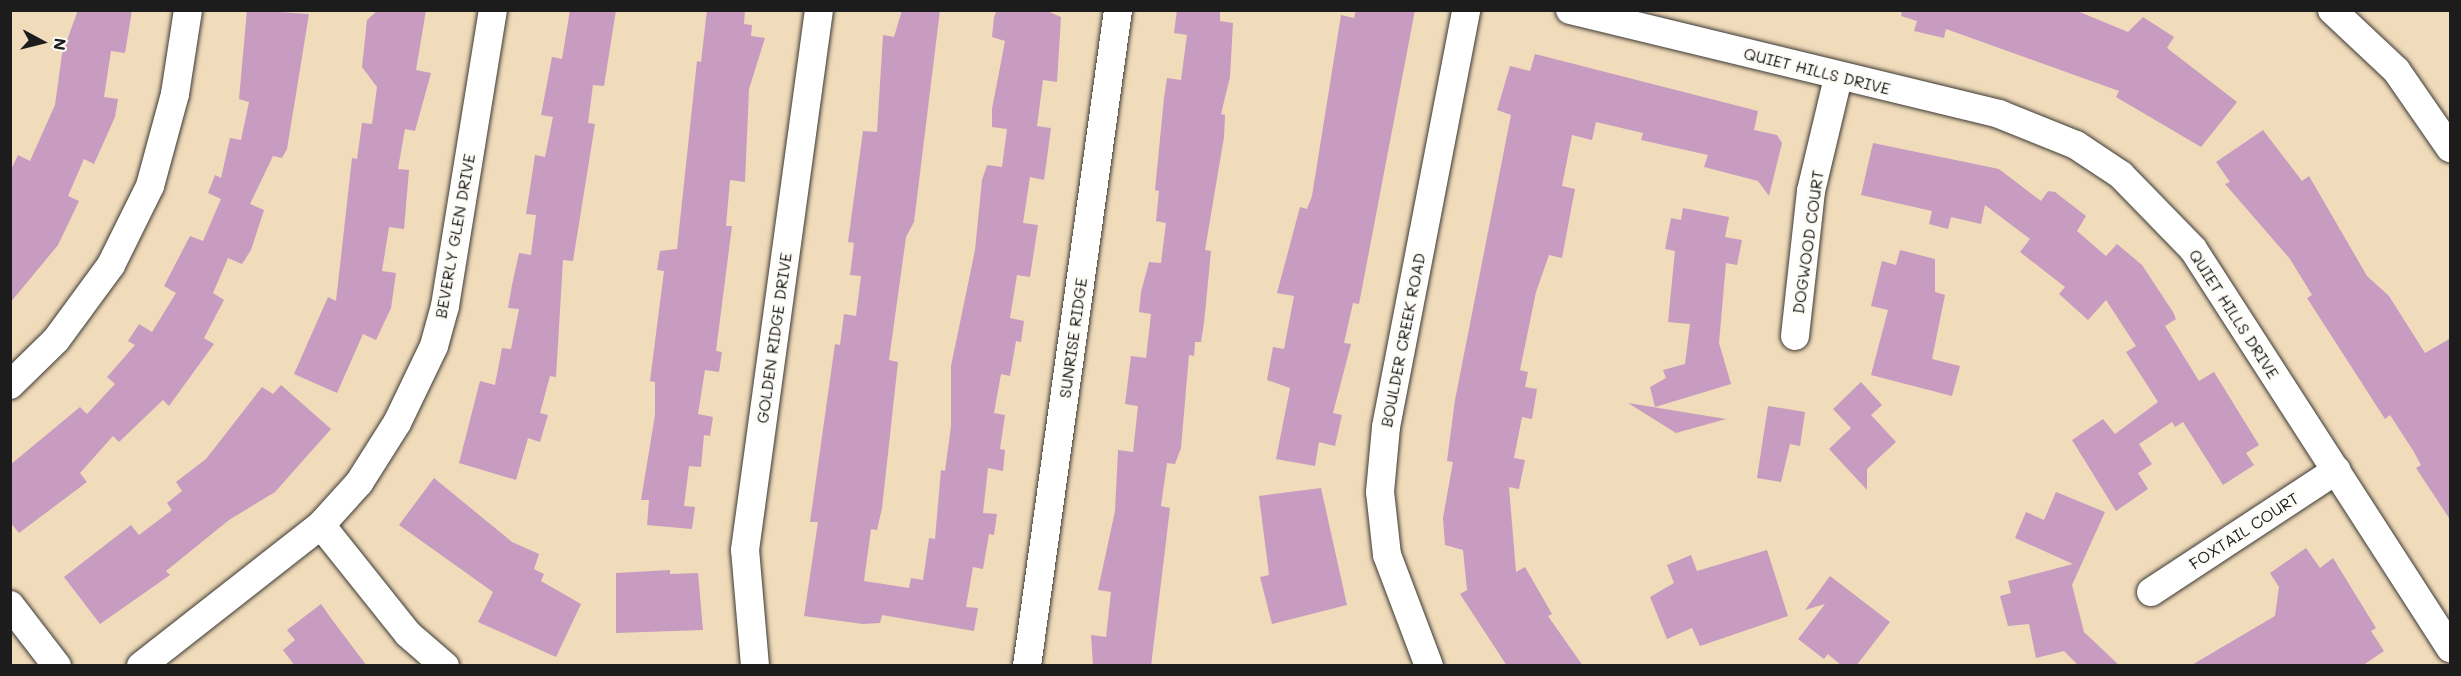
<!DOCTYPE html>
<style>
body{margin:0}
#map{position:relative;width:2461px;height:676px;overflow:hidden;background:#f0dbba;font-family:Mali,sans-serif}
div>[style]{position:absolute}
.building>*{inset:0;background:#c79cc0}
.roads{filter:drop-shadow(0 0 2px #3c3934) drop-shadow(0 0 2px #3c3934)}
.minor>*{height:28px;margin:-14px;padding:0 14px;transform-origin:14px;border-radius:14px;background:#fff}
span{translate:-50% -50%;white-space:nowrap;text-align:center;line-height:1.15;-webkit-text-stroke:6px #fdfcf7;paint-order:stroke}
.street-label{font-size:16px;color:#1c1c1c}
.frame{position:absolute;inset:0;border:12px solid #1c1c1c;pointer-events:none}
.north{position:absolute;left:12px;top:12px;width:60px;height:60px;-webkit-text-stroke:4px #fdfcf7;paint-order:stroke;rotate:97deg;font-size:16px;font-weight:700;line-height:24px;text-align:center;color:#1c1c1c}
.north::after{content:'';display:block;margin:auto;width:21px;height:27px;background:#1c1c1c;clip-path:polygon(50% 0,100% 100%,50% 72%,0 100%)}
</style>
<div id="map">
<div class="building">
<div style="clip-path:polygon(78px 10px,132px 10px,125px 53px,111px 51px,104px 97px,118px 99px,115px 117px,94px 164px,84px 159px,68px 196px,79px 201px,58px 245px,10px 303px,10px 172px,18px 155px,30px 161px,55px 105px,62px 54px)"></div>
<div style="clip-path:polygon(247px 10px,309px 14px,287px 149px,282px 158px,273px 156px,250px 204px,264px 210px,251px 250px,242px 264px,228px 258px,213px 293px,224px 300px,204px 338px,214px 344px,169px 406px,163px 400px,119px 442px,113px 436px,80px 473px,87px 482px,19px 533px,10px 522px,10px 465px,80px 407px,87px 414px,115px 384px,107px 377px,135px 345px,128px 341px,139px 324px,152px 332px,176px 293px,164px 286px,190px 236px,203px 241px,221px 199px,208px 193px,215px 175px,221px 178px,230px 138px,241px 140px,249px 102px,239px 99px)"></div>
<div style="clip-path:polygon(378px 10px,426px 10px,416px 70px,431px 73px,415px 131px,405px 129px,398px 169px,409px 170px,404px 229px,389px 227px,382px 271px,396px 273px,391px 308px,376px 340px,363px 334px,337px 393px,294px 374px,328px 297px,336px 301px,352px 158px,357px 159px,362px 123px,372px 124px,377px 87px,362px 67px,367px 20px)"></div>
<div style="clip-path:polygon(570px 10px,616px 10px,604px 86px,593px 85px,588px 123px,595px 124px,573px 261px,563px 260px,556px 377px,550px 376px,540px 413px,548px 415px,540px 442px,528px 438px,516px 480px,459px 463px,480px 381px,495px 385px,502px 348px,511px 349px,519px 309px,508px 308px,512px 285px,519px 253px,531px 255px,536px 215px,526px 214px,531px 182px,535px 155px,545px 157px,553px 117px,541px 115px,552px 57px,562px 59px)"></div>
<div style="clip-path:polygon(707px 10px,745px 10px,744px 24px,752px 25px,751px 36px,765px 38px,749px 89px,745px 182px,730px 180px,726px 226px,732px 226px,716px 351px,722px 352px,719px 372px,705px 370px,698px 414px,713px 417px,710px 436px,704px 435px,701px 467px,689px 466px,684px 506px,695px 507px,692px 529px,647px 525px,649px 500px,641px 500px,655px 415px,655px 382px,650px 381px,664px 271px,657px 270px,660px 251px,677px 249px,697px 61px,701px 62px)"></div>
<div style="clip-path:polygon(902px 10px,940px 10px,914px 222px,906px 237px,889px 360px,898px 362px,882px 508px,877px 530px,871px 529px,864px 581px,909px 588px,911px 578px,923px 580px,929px 538px,935px 539px,941px 470px,945px 471px,951px 426px,951px 366px,975px 250px,982px 180px,987px 165px,1002px 167px,1007px 129px,992px 127px,992px 109px,1005px 41px,992px 37px,994px 17px,997px 10px,1045px 10px,1061px 17px,1057px 82px,1043px 80px,1037px 126px,1051px 128px,1044px 180px,1030px 177px,1023px 223px,1038px 225px,1030px 277px,1017px 275px,1010px 318px,1024px 321px,1021px 342px,1016px 341px,1010px 376px,1001px 374px,994px 413px,1005px 415px,1000px 449px,1005px 450px,1003px 471px,988px 468px,983px 513px,997px 514px,994px 535px,989px 534px,983px 569px,973px 567px,966px 607px,978px 608px,974px 631px,882px 615px,880px 623px,863px 624px,804px 616px,818px 522px,810px 522px,835px 344px,840px 345px,844px 314px,856px 316px,861px 276px,850px 275px,854px 243px,848px 242px,863px 131px,877px 132px,883px 35px,894px 37px)"></div>
<div style="clip-path:polygon(1177px 10px,1220px 10px,1220px 21px,1233px 23px,1230px 77px,1221px 114px,1225px 115px,1224px 137px,1205px 250px,1211px 251px,1204px 323px,1201px 342px,1195px 342px,1194px 356px,1189px 355px,1181px 448px,1175px 464px,1167px 463px,1161px 506px,1170px 508px,1151px 666px,1093px 666px,1091px 635px,1106px 637px,1111px 592px,1098px 590px,1115px 511px,1118px 450px,1133px 452px,1138px 406px,1125px 404px,1131px 356px,1146px 358px,1151px 314px,1139px 312px,1141px 292px,1149px 262px,1161px 263px,1166px 223px,1156px 221px,1159px 191px,1155px 190px,1164px 98px,1167px 78px,1181px 80px,1187px 35px,1174px 33px)"></div>
<div style="clip-path:polygon(1356px 10px,1415px 10px,1359px 304px,1353px 303px,1344px 343px,1351px 344px,1333px 413px,1342px 415px,1335px 446px,1319px 442px,1315px 466px,1276px 459px,1290px 388px,1267px 380px,1273px 347px,1284px 349px,1294px 296px,1277px 293px,1300px 207px,1307px 209px,1312px 196px,1341px 15px,1354px 18px)"></div>
<div style="clip-path:polygon(1902px 10px,2075px 10px,2128px 32px,2143px 17px,2174px 37px,2167px 48px,2237px 102px,2201px 147px,2116px 97px,2119px 91px,1946px 29px,1944px 38px,1914px 31px,1917px 21px,1901px 16px)"></div>
<div style="clip-path:polygon(1535px 54px,1758px 111px,1754px 130px,1777px 135px,1782px 143px,1769px 196px,1758px 181px,1704px 167px,1708px 155px,1641px 140px,1643px 133px,1596px 122px,1592px 140px,1572px 135px,1562px 186px,1575px 189px,1562px 258px,1549px 255px,1536px 292px,1520px 370px,1528px 372px,1525px 387px,1537px 389px,1532px 419px,1522px 417px,1514px 458px,1525px 460px,1519px 489px,1509px 487px,1516px 572px,1525px 567px,1552px 614px,1548px 616px,1583px 666px,1507px 666px,1460px 594px,1467px 590px,1463px 550px,1445px 545px,1443px 518px,1453px 462px,1447px 461px,1455px 400px,1511px 115px,1497px 110px,1510px 66px,1530px 71px)"></div>
<div style="clip-path:polygon(2263px 130px,2302px 181px,2309px 176px,2367px 276px,2389px 296px,2425px 353px,2451px 338px,2451px 521px,2416px 468px,2421px 465px,2414px 452px,2390px 415px,2385px 419px,2307px 298px,2312px 295px,2290px 259px,2225px 184px,2230px 182px,2216px 162px)"></div>
<div style="clip-path:polygon(1873px 143px,1999px 169px,2041px 201px,2048px 191px,2055px 192px,2086px 216px,2077px 231px,2106px 256px,2117px 244px,2142px 265px,2173px 312px,2176px 319px,2165px 326px,2199px 381px,2214px 372px,2259px 445px,2246px 453px,2254px 465px,2223px 485px,2183px 422px,2175px 427px,2172px 422px,2139px 444px,2152px 464px,2138px 473px,2148px 489px,2116px 511px,2072px 440px,2103px 419px,2115px 434px,2158px 402px,2126px 352px,2136px 346px,2106px 300px,2088px 320px,2059px 294px,2065px 287px,2020px 252px,2030px 239px,1985px 205px,1981px 224px,1951px 217px,1948px 229px,1929px 224px,1932px 211px,1861px 195px)"></div>
<div style="clip-path:polygon(1683px 208px,1729px 217px,1725px 237px,1742px 240px,1737px 265px,1726px 263px,1719px 343px,1731px 384px,1655px 407px,1650px 387px,1666px 378px,1663px 370px,1685px 364px,1690px 324px,1668px 322px,1675px 251px,1665px 249px,1671px 218px,1681px 220px)"></div>
<div style="clip-path:polygon(1900px 250px,1935px 259px,1935px 292px,1945px 295px,1932px 359px,1960px 366px,1952px 396px,1871px 375px,1888px 310px,1871px 306px,1882px 261px,1896px 265px)"></div>
<div style="clip-path:polygon(1861px 382px,1882px 405px,1871px 415px,1896px 442px,1867px 469px,1867px 490px,1829px 449px,1851px 428px,1833px 409px)"></div>
<div style="clip-path:polygon(281px 385px,331px 429px,275px 492px,229px 520px,166px 571px,170px 575px,100px 624px,64px 577px,131px 525px,139px 535px,172px 510px,167px 503px,182px 491px,176px 482px,206px 459px,262px 387px,273px 394px)"></div>
<div style="clip-path:polygon(1628px 403px,1726px 419px,1676px 433px)"></div>
<div style="clip-path:polygon(1768px 406px,1805px 412px,1800px 446px,1790px 444px,1781px 482px,1757px 478px)"></div>
<div style="clip-path:polygon(434px 478px,512px 542px,539px 554px,534px 569px,544px 574px,541px 581px,581px 604px,556px 657px,478px 622px,493px 592px,399px 525px)"></div>
<div style="clip-path:polygon(1321px 488px,1347px 605px,1272px 624px,1260px 577px,1269px 575px,1259px 496px)"></div>
<div style="clip-path:polygon(2056px 492px,2105px 512px,2072px 585px,2084px 632px,2120px 666px,2079px 666px,2064px 651px,2036px 658px,2029px 624px,2008px 626px,2000px 596px,2011px 593px,2008px 581px,2073px 564px,2015px 538px,2026px 512px,2044px 520px)"></div>
<div style="clip-path:polygon(2306px 548px,2320px 568px,2333px 558px,2376px 628px,2371px 631px,2384px 651px,2362px 666px,2190px 666px,2275px 616px,2279px 587px,2270px 573px)"></div>
<div style="clip-path:polygon(1767px 550px,1788px 616px,1700px 646px,1692px 628px,1667px 639px,1650px 597px,1674px 583px,1667px 565px,1691px 555px,1697px 571px)"></div>
<div style="clip-path:polygon(670px 570px,670px 574px,698px 573px,703px 630px,616px 633px,616px 573px)"></div>
<div style="clip-path:polygon(1830px 576px,1890px 622px,1856px 666px,1842px 666px,1828px 654px,1824px 659px,1798px 639px,1825px 604px,1805px 610px)"></div>
<div style="clip-path:polygon(321px 604px,333px 621px,367px 666px,295px 666px,283px 650px,295px 640px,287px 630px)"></div>
</div>
<div class="roads">
<div class="minor">
<div style="left:1570px;top:10px;width:441px;rotate:13.6deg"></div>
<div style="left:1999px;top:114px;width:83px;rotate:21.9deg"></div>
<div style="left:2076px;top:145px;width:54px;rotate:33.7deg"></div>
<div style="left:2121px;top:175px;width:103px;rotate:45.8deg"></div>
<div style="left:2193px;top:249px;width:475px;rotate:57.2deg"></div>
<div style="left:2332px;top:10px;width:88px;rotate:43.2deg"></div>
<div style="left:2396px;top:70px;width:95px;rotate:55.3deg"></div>
<div style="left:1795px;top:336px;width:146px;rotate:-83.7deg"></div>
<div style="left:1811px;top:191px;width:116px;rotate:-76.6deg"></div>
<div style="left:10px;top:385px;width:64px;rotate:-44.4deg"></div>
<div style="left:56px;top:340px;width:93px;rotate:-53.7deg"></div>
<div style="left:111px;top:265px;width:88px;rotate:-63.7deg"></div>
<div style="left:150px;top:186px;width:95px;rotate:-74.8deg"></div>
<div style="left:175px;top:94px;width:85px;rotate:-81.2deg"></div>
<div style="left:321px;top:525px;width:139px;rotate:51.4deg"></div>
<div style="left:408px;top:634px;width:49px;rotate:40.9deg"></div>
<div style="left:2151px;top:592px;width:222px;rotate:-33.3deg"></div>
<div style="left:10px;top:605px;width:77px;rotate:52.4deg"></div>
<div style="left:141px;top:666px;width:229px;rotate:-38.1deg"></div>
<div style="left:321px;top:525px;width:57px;rotate:-47.9deg"></div>
<div style="left:359px;top:483px;width:71px;rotate:-57.7deg"></div>
<div style="left:397px;top:423px;width:85px;rotate:-64.3deg"></div>
<div style="left:434px;top:346px;width:41px;rotate:-74.6deg"></div>
<div style="left:445px;top:306px;width:300px;rotate:-80.8deg"></div>
<div style="left:755px;top:666px;width:116px;rotate:-94.9deg"></div>
<div style="left:745px;top:550px;width:545px;rotate:-82.2deg"></div>
<div style="left:1027px;top:666px;width:662px;rotate:-82.1deg"></div>
<div style="left:1429px;top:666px;width:119px;rotate:-110.7deg"></div>
<div style="left:1387px;top:555px;width:63px;rotate:-96.3deg"></div>
<div style="left:1380px;top:492px;width:65px;rotate:-84.7deg"></div>
<div style="left:1386px;top:427px;width:425px;rotate:-79.1deg"></div>
</div>
</div>
<div class="street-label">
<span style="left:1817px;top:71px;rotate:14deg">QUIET HILLS DRIVE</span>
<span style="left:455px;top:236px;rotate:-80deg">BEVERLY GLEN DRIVE</span>
<span style="left:1808px;top:242px;rotate:-82deg">DOGWOOD COURT</span>
<span style="left:2234px;top:314px;rotate:57deg">QUIET HILLS DRIVE</span>
<span style="left:774px;top:338px;rotate:-82deg">GOLDEN RIDGE DRIVE</span>
<span style="left:1073px;top:338px;rotate:-82deg">SUNRISE RIDGE</span>
<span style="left:1403px;top:340px;rotate:-79deg">BOULDER CREEK ROAD</span>
<span style="left:2244px;top:531px;rotate:-33deg">FOXTAIL COURT</span>
</div>
<div class="frame"></div>
<div class="north">N</div>
</div>
